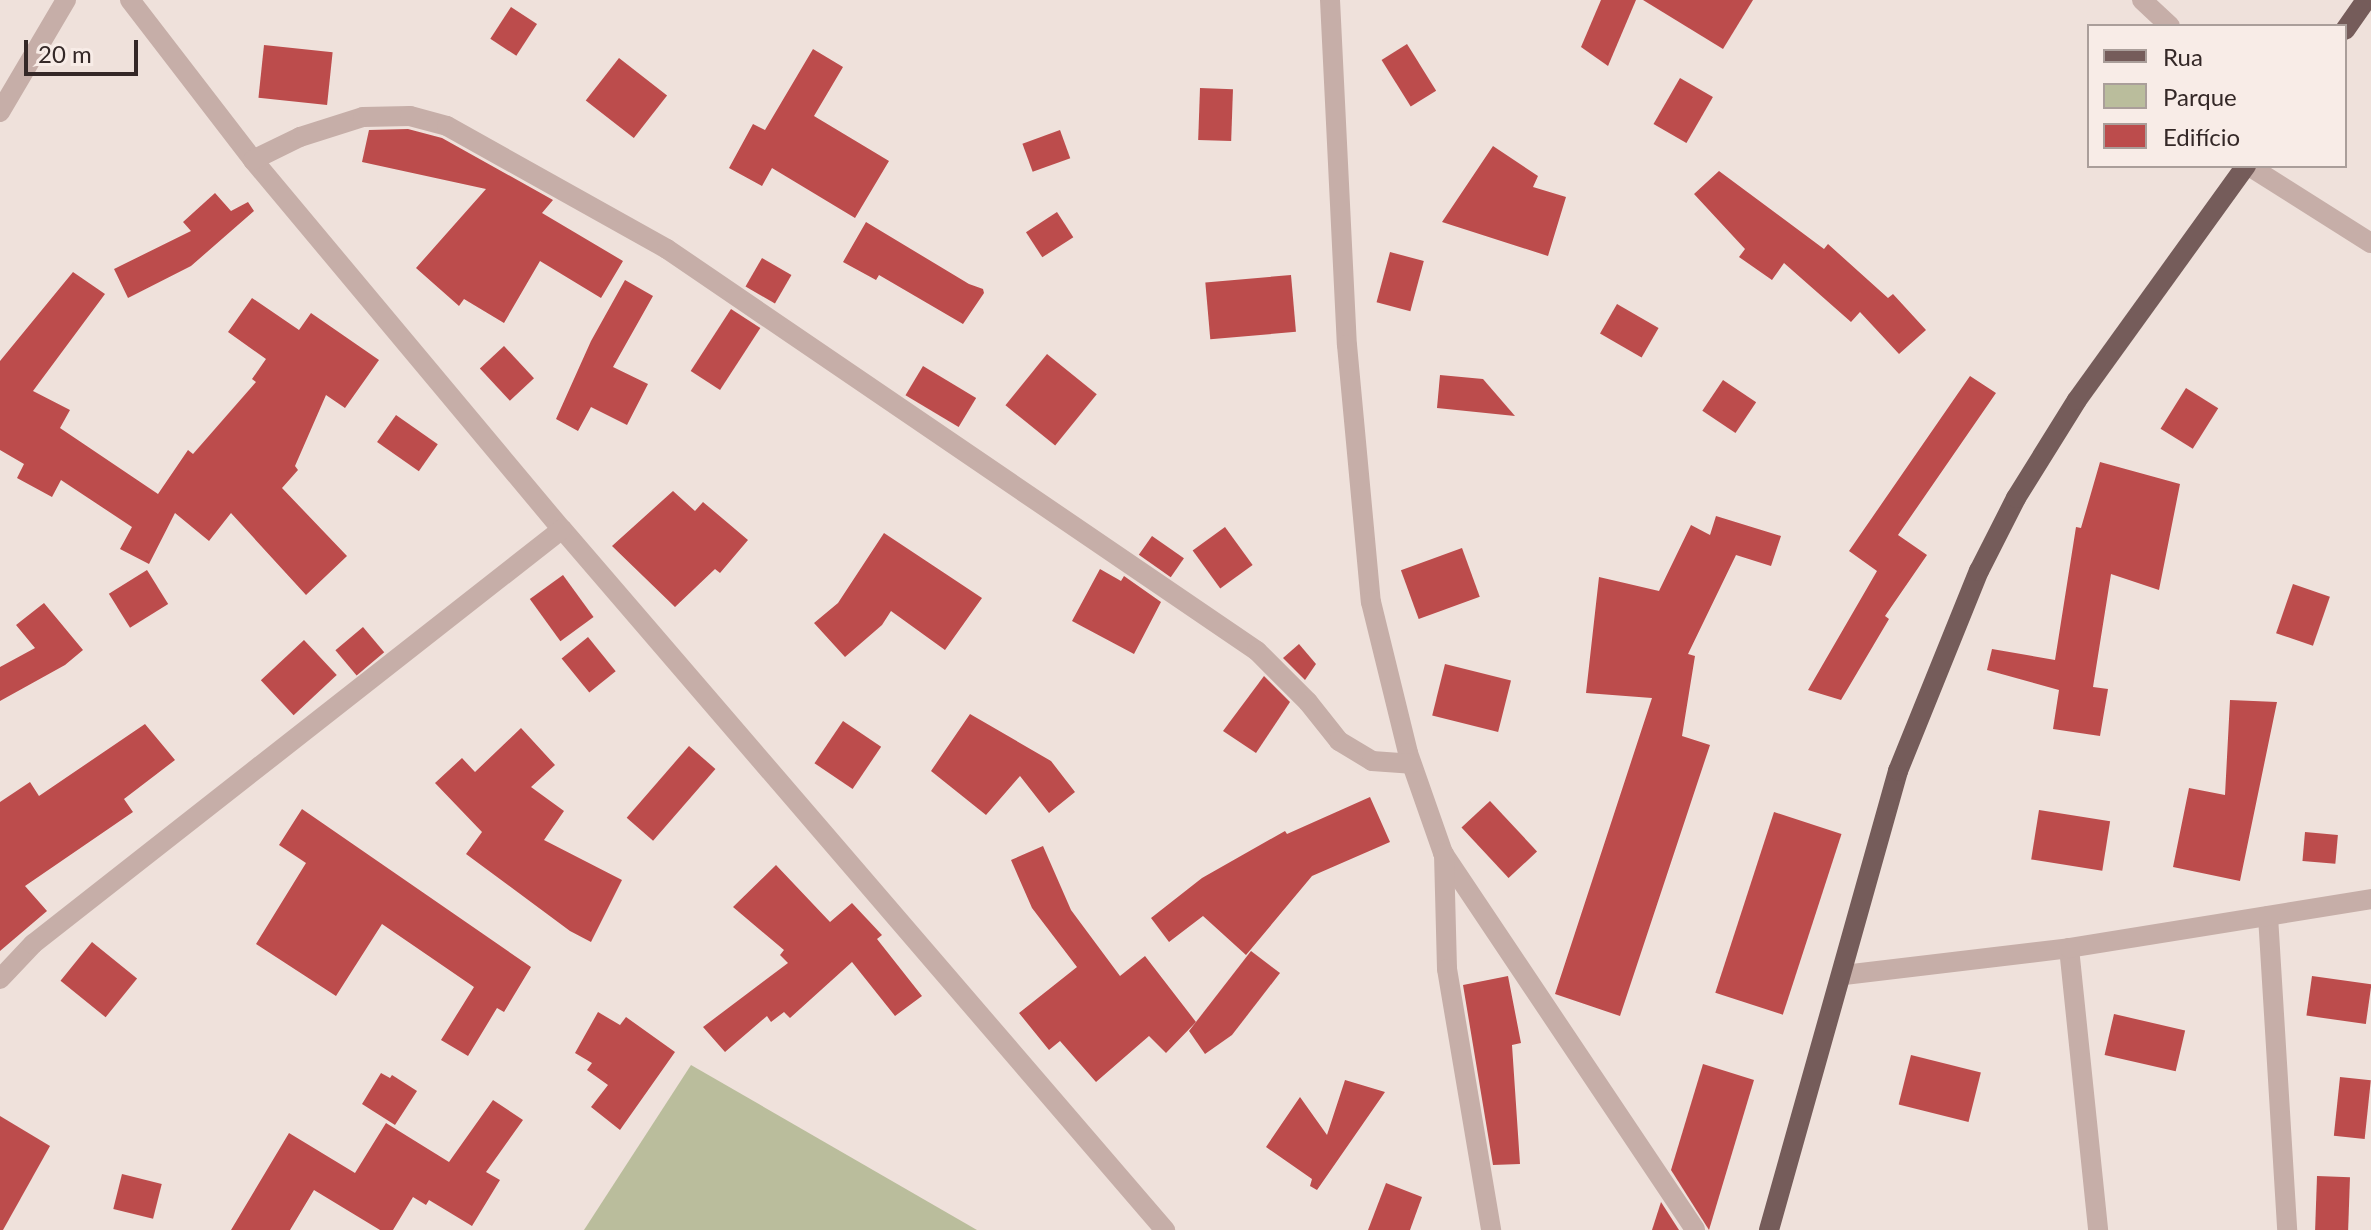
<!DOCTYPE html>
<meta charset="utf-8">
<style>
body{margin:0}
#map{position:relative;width:2371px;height:1230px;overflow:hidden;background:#efe1db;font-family:Lato,sans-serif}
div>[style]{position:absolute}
.green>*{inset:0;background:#babd9c}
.building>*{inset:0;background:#bc4c4c;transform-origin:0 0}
.minor>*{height:20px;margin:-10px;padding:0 10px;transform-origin:10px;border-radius:10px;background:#c6aea8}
.primary>*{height:20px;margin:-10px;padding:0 10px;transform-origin:10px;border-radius:10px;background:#755c5a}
span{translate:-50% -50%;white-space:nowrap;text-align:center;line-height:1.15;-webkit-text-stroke:8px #f8ece7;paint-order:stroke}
.legend{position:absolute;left:2087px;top:24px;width:260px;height:144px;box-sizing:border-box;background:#f8ece7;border:2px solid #aa9e9a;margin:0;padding:10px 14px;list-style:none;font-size:24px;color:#342827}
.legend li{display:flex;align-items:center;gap:16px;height:40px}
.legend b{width:40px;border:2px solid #aa9e9a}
.scale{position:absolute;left:24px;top:40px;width:114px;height:36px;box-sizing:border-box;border:4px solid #342827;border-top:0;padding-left:10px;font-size:24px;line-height:28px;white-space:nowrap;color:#342827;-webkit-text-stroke:6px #f8ece7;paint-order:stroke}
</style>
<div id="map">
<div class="green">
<div style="clip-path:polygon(691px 1065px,977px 1230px,584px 1230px)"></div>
</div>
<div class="building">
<div style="clip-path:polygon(1601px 0,1636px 0,1608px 66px,1581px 47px)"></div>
<div style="clip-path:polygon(1643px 0,1753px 0,1723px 49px)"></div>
<div style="left:511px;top:7px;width:31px;height:38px;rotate:33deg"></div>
<div style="left:1407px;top:44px;width:55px;height:30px;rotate:58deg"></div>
<div style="left:264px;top:45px;width:69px;height:53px;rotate:6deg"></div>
<div style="clip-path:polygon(813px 49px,843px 67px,814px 116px,889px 161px,855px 218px,772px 168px,762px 186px,729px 168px,753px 124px,765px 130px)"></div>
<div style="left:619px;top:58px;width:61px;height:54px;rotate:38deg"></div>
<div style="left:1680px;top:78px;width:38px;height:53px;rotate:30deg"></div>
<div style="left:1200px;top:88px;width:33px;height:52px;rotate:2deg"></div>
<div style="clip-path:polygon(408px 129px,442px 138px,553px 200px,542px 213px,623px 261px,601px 298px,540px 261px,504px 323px,464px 299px,459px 306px,416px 268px,486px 189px,362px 162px,369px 130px)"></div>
<div style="left:1060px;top:130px;width:30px;height:40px;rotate:70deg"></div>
<div style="clip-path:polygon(1493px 146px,1538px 176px,1533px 187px,1566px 197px,1548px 256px,1442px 222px)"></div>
<div style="clip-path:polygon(1719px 171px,1824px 249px,1828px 244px,1888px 298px,1893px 294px,1926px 330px,1899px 354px,1860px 312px,1851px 322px,1784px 263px,1772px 280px,1739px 257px,1745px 249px,1694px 194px)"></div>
<div style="clip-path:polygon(215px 193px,231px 211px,248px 202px,254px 211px,191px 266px,128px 298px,114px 269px,191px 231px,183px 222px)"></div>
<div style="left:1057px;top:212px;width:30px;height:37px;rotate:57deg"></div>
<div style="clip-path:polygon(866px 222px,969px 284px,983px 289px,984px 293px,963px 324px,879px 275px,876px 280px,843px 262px)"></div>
<div style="left:1390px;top:252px;width:35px;height:52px;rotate:15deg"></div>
<div style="left:762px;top:258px;width:34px;height:33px;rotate:30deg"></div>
<div style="clip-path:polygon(73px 272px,105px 294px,33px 391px,70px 410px,60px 428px,158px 494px,188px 450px,193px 454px,256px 382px,252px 379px,266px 359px,228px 332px,252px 298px,299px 330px,311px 313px,379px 360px,345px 408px,326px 395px,295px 466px,298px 470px,282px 488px,347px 556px,306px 595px,231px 513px,209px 541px,175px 513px,149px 564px,120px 549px,132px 527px,61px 480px,52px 497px,17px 478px,24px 464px,0 450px,0 361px)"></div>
<div style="left:1291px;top:275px;width:57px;height:86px;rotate:85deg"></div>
<div style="clip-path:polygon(625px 280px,653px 296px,613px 367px,648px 384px,627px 425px,591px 407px,578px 431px,556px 419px,591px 341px)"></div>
<div style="left:1617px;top:304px;width:48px;height:34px;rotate:30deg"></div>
<div style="left:731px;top:309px;width:35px;height:74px;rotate:33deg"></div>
<div style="left:504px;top:346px;width:44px;height:33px;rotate:47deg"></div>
<div style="left:1047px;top:354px;width:64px;height:66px;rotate:39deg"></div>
<div style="left:923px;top:366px;width:62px;height:34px;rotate:31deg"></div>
<div style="clip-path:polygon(1440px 375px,1483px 379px,1515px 416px,1437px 408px)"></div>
<div style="clip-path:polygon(1970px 376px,1996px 393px,1898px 535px,1927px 555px,1885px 616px,1889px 619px,1841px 700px,1808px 690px,1877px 571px,1849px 551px)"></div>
<div style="left:1723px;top:380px;width:40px;height:37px;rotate:34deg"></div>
<div style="left:2186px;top:388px;width:38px;height:48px;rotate:32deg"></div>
<div style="left:396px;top:415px;width:51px;height:33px;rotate:35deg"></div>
<div style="clip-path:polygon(2100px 462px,2180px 484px,2159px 590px,2111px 574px,2093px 687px,2108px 689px,2100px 736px,2053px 729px,2059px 690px,1987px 670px,1992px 649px,2055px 660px,2076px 527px,2081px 528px)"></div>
<div style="clip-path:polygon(673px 491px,695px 511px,703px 502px,748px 540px,720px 573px,715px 569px,675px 607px,612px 546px)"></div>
<div style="clip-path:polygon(1716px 516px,1781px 536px,1771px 566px,1736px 555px,1688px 654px,1695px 656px,1682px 736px,1710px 745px,1620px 1016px,1555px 994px,1652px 698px,1586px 693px,1599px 577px,1659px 591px,1691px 525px,1710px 535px)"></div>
<div style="left:1225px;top:527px;width:47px;height:40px;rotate:54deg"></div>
<div style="clip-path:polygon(884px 533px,982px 598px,945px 650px,891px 611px,882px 625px,845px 657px,814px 623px,838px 603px)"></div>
<div style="left:1152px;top:536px;width:39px;height:23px;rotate:35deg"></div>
<div style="left:1462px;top:548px;width:52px;height:65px;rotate:70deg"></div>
<div style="clip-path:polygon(1100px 569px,1121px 581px,1124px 576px,1161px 602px,1134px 654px,1072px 621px)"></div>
<div style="left:147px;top:570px;width:40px;height:45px;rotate:58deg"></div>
<div style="left:563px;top:575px;width:52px;height:41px;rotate:54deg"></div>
<div style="left:2293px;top:584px;width:39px;height:52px;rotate:19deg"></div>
<div style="clip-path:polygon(44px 603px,83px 650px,65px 665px,0 701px,0 667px,35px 648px,16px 625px)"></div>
<div style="left:363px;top:627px;width:33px;height:36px;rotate:50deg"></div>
<div style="left:588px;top:637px;width:44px;height:34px;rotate:51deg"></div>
<div style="left:304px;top:640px;width:48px;height:59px;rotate:47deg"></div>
<div style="clip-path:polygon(1299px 644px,1316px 664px,1305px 680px,1283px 658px)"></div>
<div style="left:1445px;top:664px;width:68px;height:53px;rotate:14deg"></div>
<div style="clip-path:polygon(1264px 676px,1290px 702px,1256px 753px,1223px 731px)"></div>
<div style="clip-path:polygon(2230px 700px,2277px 702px,2240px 881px,2173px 867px,2189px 788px,2225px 795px)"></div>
<div style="clip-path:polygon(970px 714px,1051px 761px,1075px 792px,1049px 813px,1020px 776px,986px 815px,931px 771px)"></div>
<div style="left:843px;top:721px;width:46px;height:51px;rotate:34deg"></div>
<div style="clip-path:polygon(145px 724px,175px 760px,124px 799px,133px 812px,25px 886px,47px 911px,0 951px,0 802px,30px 782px,39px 796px)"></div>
<div style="clip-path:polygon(521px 728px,555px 765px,531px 787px,564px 811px,544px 840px,622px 880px,591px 942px,570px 931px,466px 854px,482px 832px,435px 783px,462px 758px,475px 772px)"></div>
<div style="left:689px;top:746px;width:35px;height:95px;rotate:41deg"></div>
<div style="clip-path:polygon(1370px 797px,1390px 842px,1312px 876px,1246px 955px,1203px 916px,1169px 942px,1151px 918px,1202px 878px,1285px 831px,1287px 834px)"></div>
<div style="left:1490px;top:801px;width:69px;height:39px;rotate:47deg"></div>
<div style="clip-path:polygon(302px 809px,531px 967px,504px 1012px,497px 1008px,468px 1056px,441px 1040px,474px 987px,382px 924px,336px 996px,256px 944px,306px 863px,279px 845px)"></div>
<div style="left:2039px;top:810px;width:72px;height:50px;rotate:9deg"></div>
<div style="left:1774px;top:812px;width:71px;height:190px;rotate:18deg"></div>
<div style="left:2305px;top:832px;width:33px;height:29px;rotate:5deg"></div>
<div style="clip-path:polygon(1043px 846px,1071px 910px,1120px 976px,1145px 956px,1196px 1022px,1166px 1053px,1149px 1036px,1096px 1082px,1060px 1041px,1049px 1050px,1019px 1013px,1077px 967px,1032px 908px,1011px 860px)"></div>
<div style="clip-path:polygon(776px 865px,830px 922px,852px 903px,882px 935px,877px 939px,922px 996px,895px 1016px,852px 962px,790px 1018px,784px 1012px,771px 1022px,767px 1016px,725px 1052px,703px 1027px,788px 963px,780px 955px,784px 950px,733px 907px)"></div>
<div style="left:92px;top:942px;width:58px;height:50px;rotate:39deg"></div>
<div style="clip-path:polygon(1251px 951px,1280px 973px,1232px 1035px,1205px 1054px,1189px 1031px)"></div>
<div style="clip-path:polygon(1508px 976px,1521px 1043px,1512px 1045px,1520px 1164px,1493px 1165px,1463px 985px)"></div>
<div style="left:2312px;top:976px;width:60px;height:40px;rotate:8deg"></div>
<div style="clip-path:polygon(598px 1012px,620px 1025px,626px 1017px,675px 1052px,620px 1130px,591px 1107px,608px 1085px,587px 1070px,592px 1063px,575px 1053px)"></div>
<div style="left:2114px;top:1014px;width:73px;height:42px;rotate:13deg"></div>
<div style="left:1911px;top:1055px;width:72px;height:51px;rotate:14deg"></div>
<div style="clip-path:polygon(1703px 1064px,1754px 1080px,1709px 1230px,1671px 1170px)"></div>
<div style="clip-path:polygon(381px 1073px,390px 1078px,392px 1075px,417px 1091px,395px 1125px,362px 1104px)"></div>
<div style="left:2340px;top:1077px;width:31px;height:59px;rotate:6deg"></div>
<div style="clip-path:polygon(1345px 1080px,1385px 1092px,1317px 1190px,1310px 1186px,1312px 1179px,1266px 1147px,1300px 1097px,1327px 1135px)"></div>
<div style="clip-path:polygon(493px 1100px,523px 1120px,486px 1172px,500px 1180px,472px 1226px,429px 1200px,426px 1205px,413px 1197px,393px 1230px,380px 1230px,314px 1190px,290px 1230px,231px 1230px,289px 1133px,355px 1173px,386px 1123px,449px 1162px)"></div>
<div style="clip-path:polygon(0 1116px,50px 1146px,3px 1230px,0 1230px)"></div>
<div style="left:122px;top:1174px;width:41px;height:36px;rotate:14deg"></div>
<div style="left:2317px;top:1176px;width:33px;height:54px;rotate:2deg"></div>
<div style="clip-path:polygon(1386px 1183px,1422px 1197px,1410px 1230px,1368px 1230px)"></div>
<div style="clip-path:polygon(1661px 1202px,1679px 1230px,1652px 1230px)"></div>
</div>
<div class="minor">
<div style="left:130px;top:0;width:202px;rotate:52.4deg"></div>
<div style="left:253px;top:160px;width:481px;rotate:50.1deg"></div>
<div style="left:562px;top:529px;width:925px;rotate:49.3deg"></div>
<div style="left:1330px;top:0;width:345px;rotate:87.2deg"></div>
<div style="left:1347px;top:345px;width:258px;rotate:84.7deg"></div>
<div style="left:1371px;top:602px;width:155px;rotate:76.2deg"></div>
<div style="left:1408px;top:753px;width:106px;rotate:70.7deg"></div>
<div style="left:1443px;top:853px;width:453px;rotate:56.2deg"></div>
<div style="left:2142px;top:0;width:38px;rotate:43deg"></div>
<div style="left:0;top:112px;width:130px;rotate:-59.5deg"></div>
<div style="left:253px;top:160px;width:52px;rotate:-26.1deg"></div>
<div style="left:300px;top:137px;width:66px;rotate:-17.6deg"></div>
<div style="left:363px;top:117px;width:47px;rotate:-1.2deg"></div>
<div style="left:410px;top:116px;width:38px;rotate:15deg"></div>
<div style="left:447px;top:126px;width:252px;rotate:29.2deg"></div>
<div style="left:667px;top:249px;width:714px;rotate:34.27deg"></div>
<div style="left:1257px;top:651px;width:72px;rotate:45deg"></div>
<div style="left:1308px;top:702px;width:50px;rotate:51.5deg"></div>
<div style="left:1339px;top:741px;width:39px;rotate:31deg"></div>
<div style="left:1372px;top:761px;width:39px;rotate:4deg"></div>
<div style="left:2249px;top:166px;width:144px;rotate:32.3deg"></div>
<div style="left:1444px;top:854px;width:115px;rotate:88.5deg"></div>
<div style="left:1447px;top:969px;width:265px;rotate:80.4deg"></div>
<div style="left:2268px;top:916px;width:315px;rotate:86.5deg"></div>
<div style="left:2069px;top:948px;width:283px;rotate:84.1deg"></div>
<div style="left:1844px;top:975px;width:227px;rotate:-6.8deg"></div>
<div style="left:2069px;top:948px;width:306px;rotate:-9.2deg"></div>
<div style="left:0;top:979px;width:48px;rotate:-46.7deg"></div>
<div style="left:33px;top:944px;width:672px;rotate:-38.11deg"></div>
</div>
<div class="primary">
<div style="left:2345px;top:30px;width:37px;rotate:-55deg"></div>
<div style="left:1769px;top:1230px;width:477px;rotate:-74.3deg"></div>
<div style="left:1898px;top:771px;width:216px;rotate:-68deg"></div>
<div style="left:1979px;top:571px;width:82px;rotate:-63.1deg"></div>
<div style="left:2016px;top:498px;width:115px;rotate:-58.1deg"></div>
<div style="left:2077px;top:400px;width:289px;rotate:-54.2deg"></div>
</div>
<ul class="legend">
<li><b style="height:10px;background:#755c5a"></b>Rua</li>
<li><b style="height:22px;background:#babd9c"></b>Parque</li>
<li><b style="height:22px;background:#bc4c4c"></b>Edifício</li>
</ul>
<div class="scale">20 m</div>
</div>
